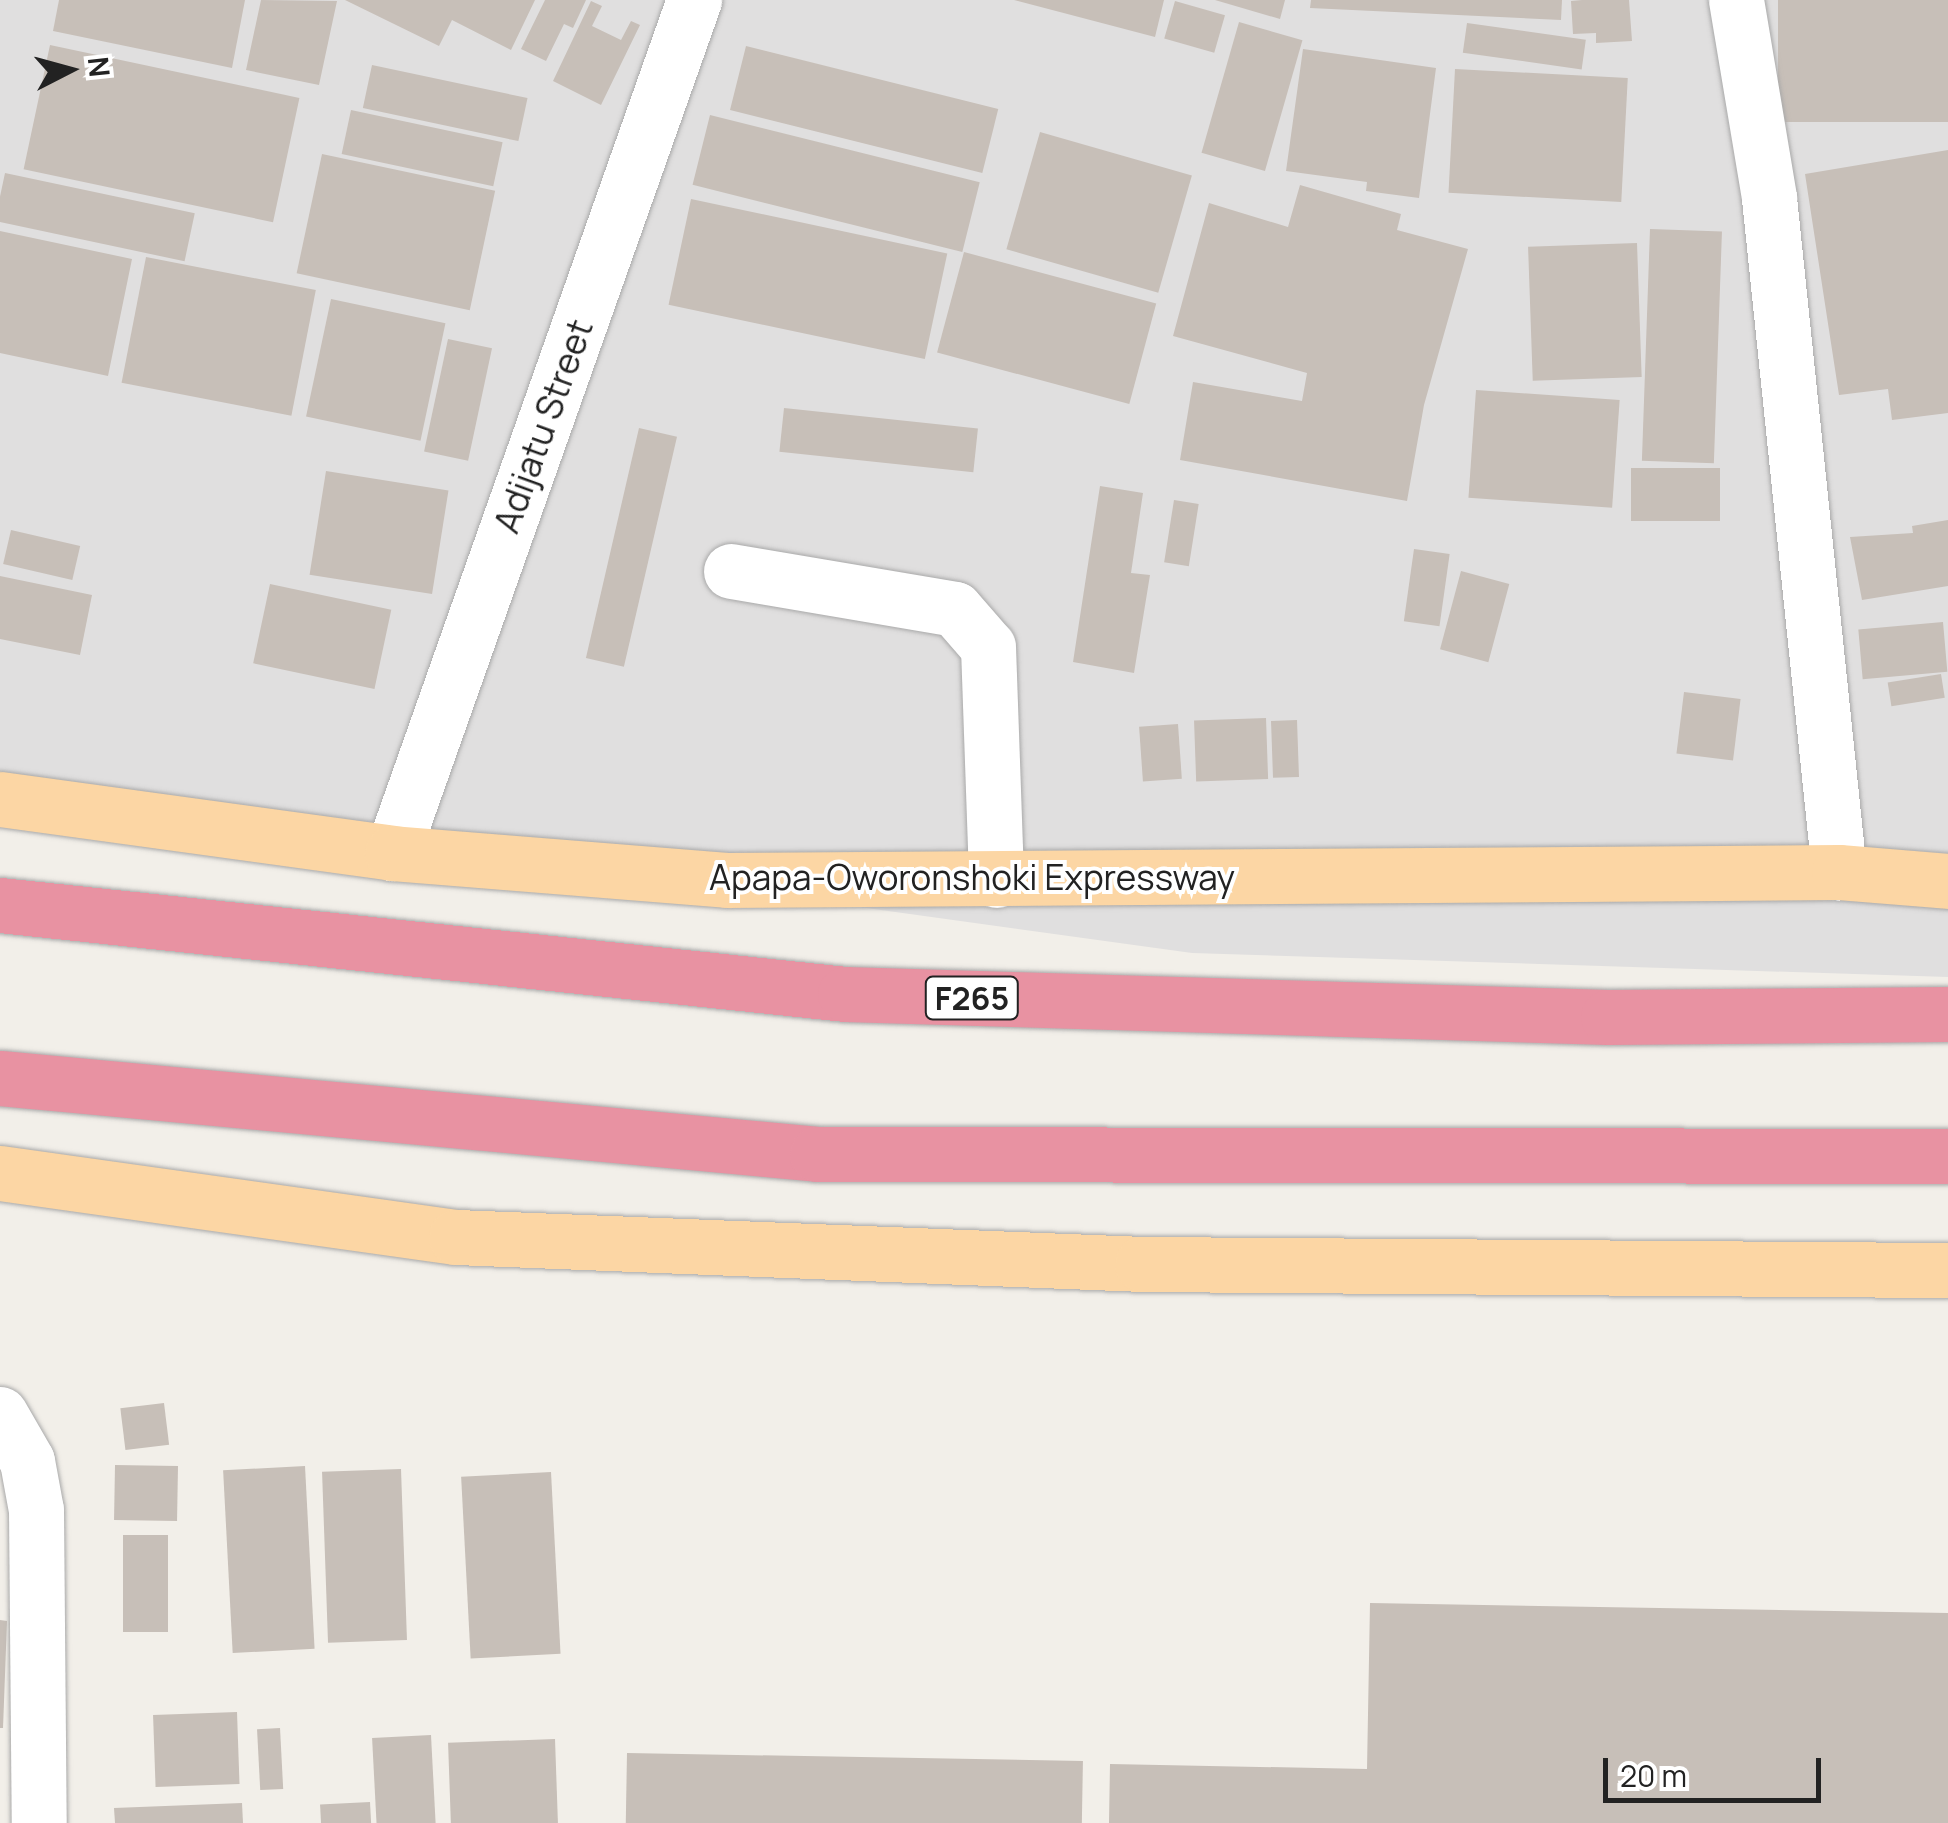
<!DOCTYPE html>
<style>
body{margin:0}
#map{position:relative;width:1948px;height:1823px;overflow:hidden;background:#f2efe9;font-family:Manrope,sans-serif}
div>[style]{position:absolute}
.residential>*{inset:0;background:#e0dfdf}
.building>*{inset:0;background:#c7bfb8;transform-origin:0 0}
.roads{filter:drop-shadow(0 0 2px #a9a9a9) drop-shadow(0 0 2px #a9a9a9)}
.minor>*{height:55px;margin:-27.5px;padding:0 27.5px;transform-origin:27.5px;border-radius:27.5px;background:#fff}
.major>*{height:55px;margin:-27.5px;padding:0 27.5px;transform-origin:27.5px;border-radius:27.5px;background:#fcd6a4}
.highway>*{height:55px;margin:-27.5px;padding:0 27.5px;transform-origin:27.5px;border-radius:27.5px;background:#e892a2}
span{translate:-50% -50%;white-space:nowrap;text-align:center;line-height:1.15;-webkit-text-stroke:8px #fff;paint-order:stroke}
.shield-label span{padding:2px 8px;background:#fff;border:2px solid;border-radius:8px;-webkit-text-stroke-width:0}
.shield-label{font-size:32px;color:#222;font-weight:700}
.street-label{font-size:35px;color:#222}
.north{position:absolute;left:20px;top:20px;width:100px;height:100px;-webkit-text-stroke:8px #fff;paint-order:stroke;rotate:84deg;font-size:28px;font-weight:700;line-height:40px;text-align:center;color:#222}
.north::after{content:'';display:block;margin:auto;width:35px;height:45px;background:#222;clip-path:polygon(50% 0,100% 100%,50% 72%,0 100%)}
.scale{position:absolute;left:1603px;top:1758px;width:218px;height:45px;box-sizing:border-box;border:5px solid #222;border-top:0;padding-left:12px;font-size:30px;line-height:35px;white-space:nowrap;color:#222;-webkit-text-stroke:8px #fff;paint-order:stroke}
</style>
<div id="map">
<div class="residential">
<div style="clip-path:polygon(0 0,1948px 0,1948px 977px,1192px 953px,0 788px)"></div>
</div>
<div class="building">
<div style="clip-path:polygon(59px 0,245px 0,232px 68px,53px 31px)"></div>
<div style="clip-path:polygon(261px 0,337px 1px,319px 85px,246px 70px)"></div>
<div style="clip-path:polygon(345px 0,535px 0,511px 50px,452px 20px,439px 46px)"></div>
<div style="clip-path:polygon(545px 0,586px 0,573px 28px,564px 24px,546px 61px,521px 49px)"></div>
<div style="clip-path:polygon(1014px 0,1164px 0,1155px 37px)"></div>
<div style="clip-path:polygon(1215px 0,1285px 0,1280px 19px)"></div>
<div style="clip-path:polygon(1311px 0,1562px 0,1561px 20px,1310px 8px)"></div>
<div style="clip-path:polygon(1582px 0,1629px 0,1632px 41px,1596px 43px,1596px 33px,1573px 34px,1571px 1px)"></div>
<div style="left:1948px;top:0;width:122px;height:170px;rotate:90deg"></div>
<div style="clip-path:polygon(591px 1px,602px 6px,592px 26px,621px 40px,631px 21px,640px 25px,601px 105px,553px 81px)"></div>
<div style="left:1175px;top:1px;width:52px;height:39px;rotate:16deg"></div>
<div style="left:1239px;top:22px;width:66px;height:136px;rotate:16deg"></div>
<div style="left:1467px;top:23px;width:120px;height:30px;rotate:8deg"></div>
<div style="left:50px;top:45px;width:255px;height:127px;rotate:12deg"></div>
<div style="left:746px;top:46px;width:260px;height:66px;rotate:14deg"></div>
<div style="clip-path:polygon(1303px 49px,1436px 68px,1419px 198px,1366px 191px,1367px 182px,1286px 171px)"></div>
<div style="left:372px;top:65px;width:159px;height:44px;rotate:12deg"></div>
<div style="left:1455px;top:69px;width:173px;height:124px;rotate:3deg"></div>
<div style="left:351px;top:110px;width:155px;height:45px;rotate:12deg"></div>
<div style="left:710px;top:115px;width:278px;height:72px;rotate:14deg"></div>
<div style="left:1040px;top:132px;width:158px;height:122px;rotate:16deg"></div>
<div style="clip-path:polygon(1948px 150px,1948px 413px,1892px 420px,1888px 389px,1839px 395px,1805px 174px)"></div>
<div style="left:322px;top:154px;width:177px;height:122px;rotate:12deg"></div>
<div style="left:5px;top:173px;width:194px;height:49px;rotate:12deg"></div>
<div style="clip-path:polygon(1300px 185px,1401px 214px,1397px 230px,1468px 249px,1424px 405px,1407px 501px,1180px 460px,1193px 382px,1302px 401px,1307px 373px,1173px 336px,1209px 203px,1288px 227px)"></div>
<div style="left:691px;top:199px;width:262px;height:108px;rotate:12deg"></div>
<div style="left:1650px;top:229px;width:72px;height:232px;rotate:2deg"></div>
<div style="clip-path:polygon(0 231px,132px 259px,108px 376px,0 353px)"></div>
<div style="left:1637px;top:243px;width:134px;height:109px;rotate:88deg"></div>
<div style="left:964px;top:252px;width:199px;height:104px;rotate:15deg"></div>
<div style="left:146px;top:257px;width:173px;height:128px;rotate:11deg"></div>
<div style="left:331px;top:299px;width:117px;height:120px;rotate:12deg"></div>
<div style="left:448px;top:339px;width:45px;height:115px;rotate:12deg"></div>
<div style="left:1476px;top:390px;width:144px;height:108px;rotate:4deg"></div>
<div style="left:784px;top:408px;width:195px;height:44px;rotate:6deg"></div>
<div style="left:639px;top:428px;width:39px;height:236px;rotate:13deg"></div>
<div style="left:1631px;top:468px;width:89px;height:53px"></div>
<div style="left:326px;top:471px;width:124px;height:105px;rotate:9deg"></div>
<div style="clip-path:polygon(1100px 486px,1143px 493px,1131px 573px,1150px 575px,1134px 673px,1073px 662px)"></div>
<div style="left:1174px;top:500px;width:25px;height:63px;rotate:9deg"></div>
<div style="clip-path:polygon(1948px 520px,1948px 586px,1862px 600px,1850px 537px,1913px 533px,1912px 526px)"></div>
<div style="left:11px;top:530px;width:71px;height:35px;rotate:13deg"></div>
<div style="left:1414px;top:549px;width:36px;height:73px;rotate:8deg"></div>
<div style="left:1461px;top:571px;width:50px;height:81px;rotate:15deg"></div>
<div style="clip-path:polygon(0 576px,92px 595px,80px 655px,0 639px)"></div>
<div style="left:270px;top:584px;width:124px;height:81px;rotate:12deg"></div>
<div style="left:1943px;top:622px;width:50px;height:85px;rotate:85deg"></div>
<div style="left:1941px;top:674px;width:24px;height:54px;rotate:81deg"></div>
<div style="left:1684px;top:692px;width:57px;height:62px;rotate:7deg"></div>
<div style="left:1266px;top:718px;width:61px;height:72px;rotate:88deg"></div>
<div style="left:1297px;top:720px;width:57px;height:26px;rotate:88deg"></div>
<div style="left:1178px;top:724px;width:55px;height:39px;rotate:86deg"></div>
<div style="left:164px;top:1403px;width:42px;height:44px;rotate:83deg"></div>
<div style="left:178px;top:1466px;width:55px;height:63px;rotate:91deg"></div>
<div style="left:305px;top:1466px;width:183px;height:82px;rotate:87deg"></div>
<div style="left:401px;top:1469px;width:171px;height:79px;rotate:88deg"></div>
<div style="left:551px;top:1472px;width:182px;height:90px;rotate:87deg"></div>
<div style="left:123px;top:1535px;width:45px;height:97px"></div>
<div style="clip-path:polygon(1370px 1603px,1948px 1613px,1948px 1823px,1109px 1823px,1110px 1764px,1367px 1769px)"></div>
<div style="clip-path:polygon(0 1620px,7px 1621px,3px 1728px,0 1728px)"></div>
<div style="left:237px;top:1712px;width:72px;height:84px;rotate:88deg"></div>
<div style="left:280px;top:1728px;width:61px;height:23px;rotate:87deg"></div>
<div style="left:431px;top:1735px;width:88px;height:59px;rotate:87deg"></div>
<div style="left:555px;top:1739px;width:84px;height:107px;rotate:88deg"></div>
<div style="left:627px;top:1753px;width:456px;height:70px;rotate:1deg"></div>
<div style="left:370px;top:1802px;width:21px;height:50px;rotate:87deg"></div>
<div style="clip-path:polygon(242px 1803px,243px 1823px,115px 1823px,114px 1808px)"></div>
</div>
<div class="roads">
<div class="minor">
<div style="left:1736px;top:0;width:201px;rotate:80.5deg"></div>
<div style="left:1769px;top:198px;width:678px;rotate:84.07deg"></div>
<div style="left:731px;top:571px;width:227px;rotate:9.6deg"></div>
<div style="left:955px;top:609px;width:50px;rotate:49deg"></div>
<div style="left:988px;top:647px;width:233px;rotate:88deg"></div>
<div style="left:392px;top:853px;width:905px;rotate:-70.5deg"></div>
<div style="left:0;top:1414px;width:54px;rotate:60.1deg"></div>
<div style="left:27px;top:1461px;width:50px;rotate:79.6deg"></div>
<div style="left:36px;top:1510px;width:313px;rotate:89.5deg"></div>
</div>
<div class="major">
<div style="left:0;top:799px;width:396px;rotate:7.8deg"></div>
<div style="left:392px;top:853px;width:336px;rotate:4.6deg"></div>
<div style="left:727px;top:880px;width:1112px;rotate:-0.41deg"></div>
<div style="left:1839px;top:872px;width:109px;rotate:4.7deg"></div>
<div style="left:0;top:1173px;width:460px;rotate:8deg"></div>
<div style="left:456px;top:1237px;width:687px;rotate:2.25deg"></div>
<div style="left:1142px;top:1264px;width:806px;rotate:0.43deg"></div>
</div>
<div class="highway">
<div style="left:0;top:905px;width:850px;rotate:6.01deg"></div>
<div style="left:845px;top:994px;width:763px;rotate:1.73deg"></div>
<div style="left:1608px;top:1017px;width:340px;rotate:-0.5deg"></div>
<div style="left:0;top:1078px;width:821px;rotate:5.31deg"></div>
<div style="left:817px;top:1154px;width:1131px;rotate:0.1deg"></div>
</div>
</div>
<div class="shield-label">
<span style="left:972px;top:998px">F265</span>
</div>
<div class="street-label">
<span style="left:543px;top:426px;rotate:-70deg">Adijatu Street</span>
<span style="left:972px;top:877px">Apapa-Oworonshoki Expressway</span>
</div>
<div class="north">N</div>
<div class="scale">20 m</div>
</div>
